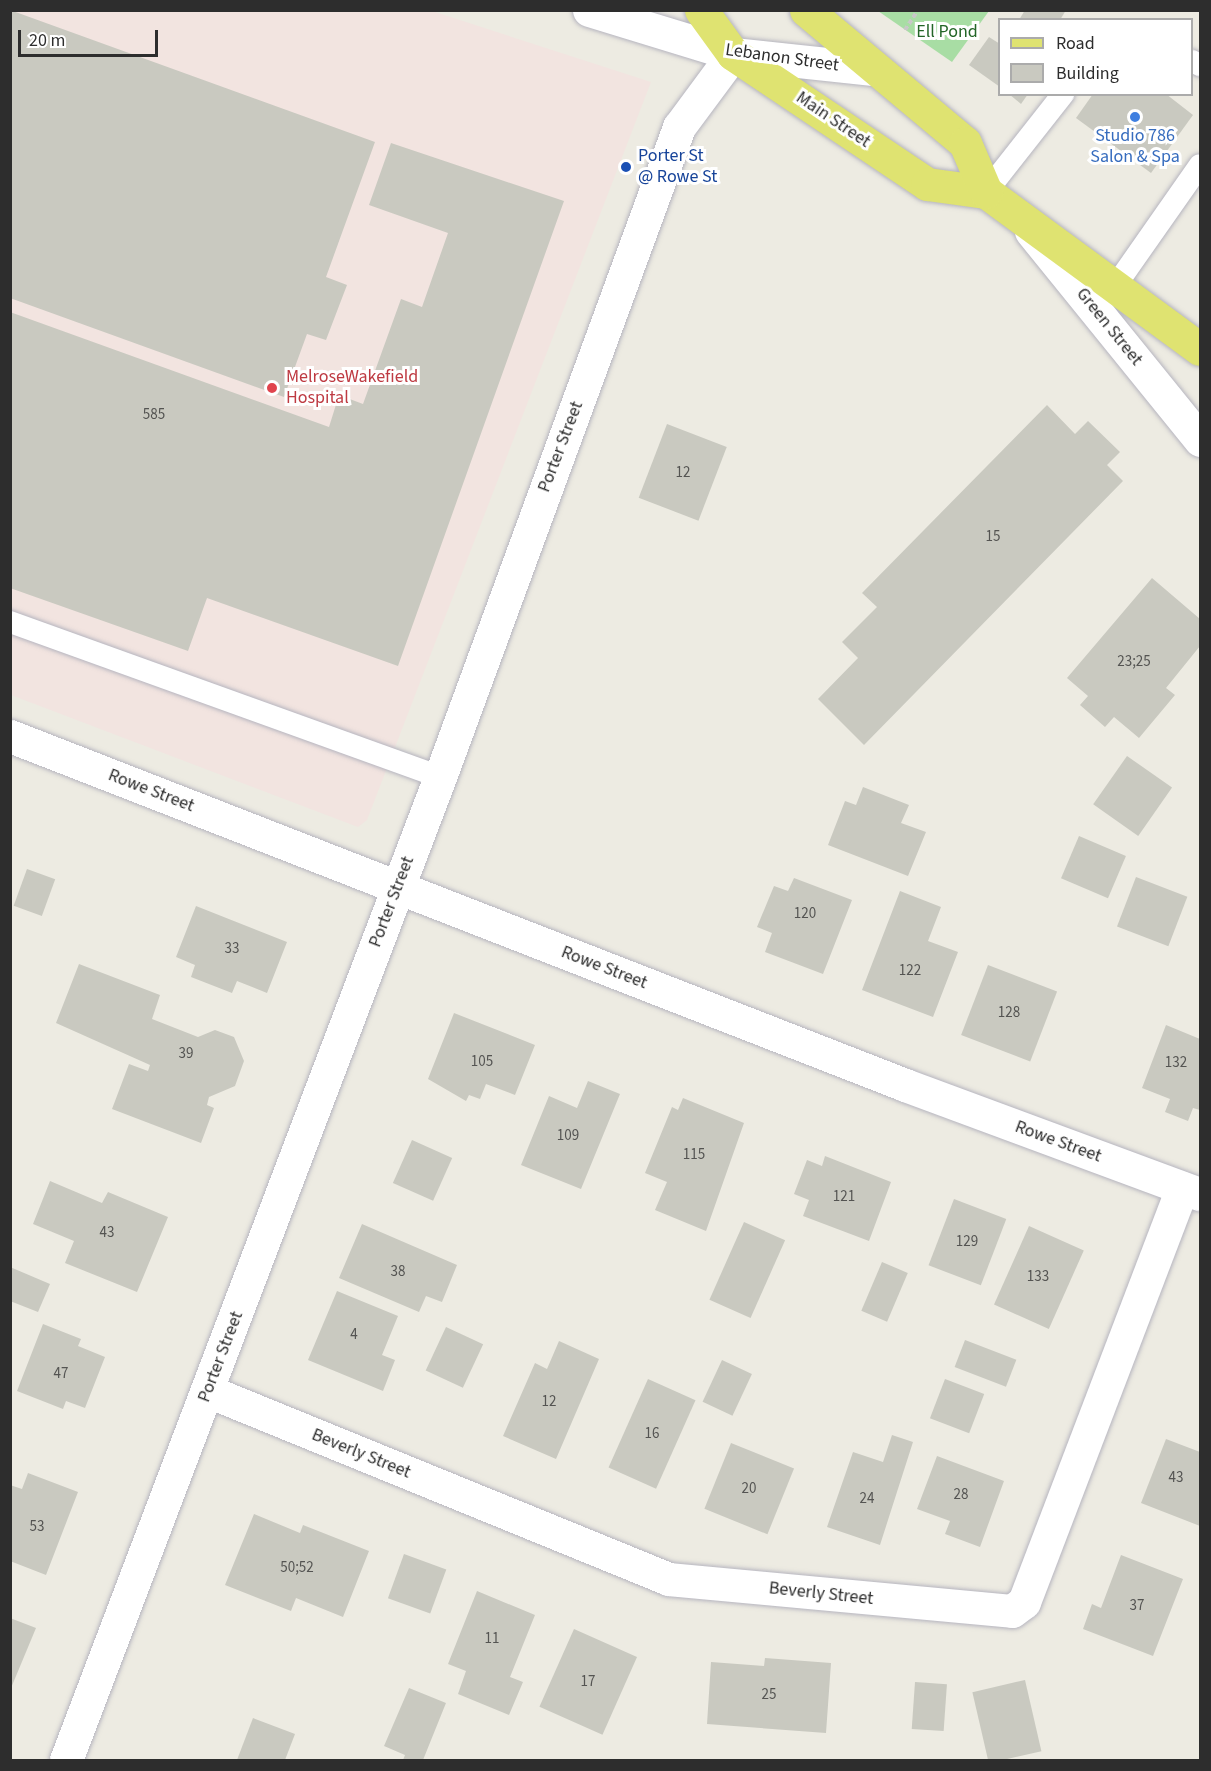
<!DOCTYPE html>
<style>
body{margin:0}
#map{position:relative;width:1211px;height:1771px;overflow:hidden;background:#edebe2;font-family:"Source Sans 3",sans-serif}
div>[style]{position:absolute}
.medical>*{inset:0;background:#f2e4e0}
.green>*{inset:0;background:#a8dda4}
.building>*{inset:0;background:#c9c9c0;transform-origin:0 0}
.path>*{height:4px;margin-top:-2px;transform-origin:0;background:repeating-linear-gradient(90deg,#c8c8c8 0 4.5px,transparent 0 7.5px)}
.roads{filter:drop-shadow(0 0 2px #b6b5bf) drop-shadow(0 0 2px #b6b5bf)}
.lane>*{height:22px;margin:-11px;padding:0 11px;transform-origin:11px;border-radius:11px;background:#fff}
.street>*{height:33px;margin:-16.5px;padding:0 16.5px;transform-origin:16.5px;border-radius:16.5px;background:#fff}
.secondary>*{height:33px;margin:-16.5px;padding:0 16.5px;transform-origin:16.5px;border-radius:16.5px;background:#fff}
.primary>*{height:33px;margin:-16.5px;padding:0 16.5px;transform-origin:16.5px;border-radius:16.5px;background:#dfe371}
.dots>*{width:16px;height:16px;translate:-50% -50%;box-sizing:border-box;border:3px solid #fff;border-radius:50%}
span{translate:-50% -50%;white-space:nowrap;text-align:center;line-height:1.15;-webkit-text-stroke:6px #fff;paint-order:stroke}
.number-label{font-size:15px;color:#545452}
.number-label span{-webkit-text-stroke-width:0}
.park-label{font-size:18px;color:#236527}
.street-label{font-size:18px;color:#2d2d2d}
.shop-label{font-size:18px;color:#366cbe}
.transit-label{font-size:18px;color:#164399}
.left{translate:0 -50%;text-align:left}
.health-label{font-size:18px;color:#be3a42}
.frame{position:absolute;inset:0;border:12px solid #2d2d2d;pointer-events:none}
.legend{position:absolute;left:998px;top:18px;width:195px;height:78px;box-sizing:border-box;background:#fff;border:2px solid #ababab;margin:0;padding:8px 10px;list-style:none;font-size:18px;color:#2d2d2d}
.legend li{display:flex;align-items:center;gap:12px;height:30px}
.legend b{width:30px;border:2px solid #ababab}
.scale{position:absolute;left:18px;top:30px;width:140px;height:27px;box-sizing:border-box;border:3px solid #2d2d2d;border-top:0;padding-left:8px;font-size:18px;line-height:21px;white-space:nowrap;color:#2d2d2d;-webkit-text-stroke:4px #fff;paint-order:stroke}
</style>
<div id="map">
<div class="medical">
<div style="clip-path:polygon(10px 11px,432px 11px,651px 82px,367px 820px,358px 827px,11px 695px)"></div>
</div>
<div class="green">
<div style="clip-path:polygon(878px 11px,989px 11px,952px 62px)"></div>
</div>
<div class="building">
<div style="clip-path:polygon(10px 10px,375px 142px,326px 277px,347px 285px,326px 340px,307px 334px,284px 397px,10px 298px)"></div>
<div style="clip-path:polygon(1025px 10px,1066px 10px,1060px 20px,1019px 20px)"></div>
<div style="clip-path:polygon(989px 37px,1000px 44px,1000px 87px,969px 65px)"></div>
<div style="clip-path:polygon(1009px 94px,1028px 94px,1021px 104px)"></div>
<div style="clip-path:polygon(1093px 94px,1166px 94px,1193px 115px,1151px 173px,1076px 118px)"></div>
<div style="clip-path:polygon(391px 143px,564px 201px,398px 666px,207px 598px,188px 651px,10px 588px,10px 312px,329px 427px,339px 395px,363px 404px,401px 299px,422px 307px,448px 233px,369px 205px)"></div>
<div style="clip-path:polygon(1047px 405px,1075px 434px,1088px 421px,1120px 452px,1107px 465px,1123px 481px,864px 745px,818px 699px,858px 658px,842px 642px,877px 607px,862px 593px)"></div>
<div style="left:667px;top:424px;width:64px;height:79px;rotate:21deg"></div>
<div style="clip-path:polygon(1152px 578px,1200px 619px,1200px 646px,1166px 688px,1175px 695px,1139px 738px,1114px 717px,1105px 727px,1080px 705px,1088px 696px,1067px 678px)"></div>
<div style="left:1127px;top:756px;width:55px;height:59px;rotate:35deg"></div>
<div style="clip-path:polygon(863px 787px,909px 805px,901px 823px,926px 832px,908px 876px,828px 845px,845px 801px,856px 805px)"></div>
<div style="left:1079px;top:836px;width:51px;height:46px;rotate:23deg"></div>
<div style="left:27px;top:869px;width:30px;height:39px;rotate:20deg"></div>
<div style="left:1136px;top:877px;width:55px;height:53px;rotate:21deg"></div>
<div style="clip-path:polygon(794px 878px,852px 900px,823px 974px,765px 952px,772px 933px,757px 927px,774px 886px,788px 891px)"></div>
<div style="clip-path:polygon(900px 891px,941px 907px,928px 941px,958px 952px,933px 1017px,862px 990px)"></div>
<div style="clip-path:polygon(196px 906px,287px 942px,267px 993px,237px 981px,232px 993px,191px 977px,195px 965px,176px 957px)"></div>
<div style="clip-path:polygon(79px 964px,160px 995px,152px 1019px,198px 1037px,215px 1030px,234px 1037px,244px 1061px,235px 1086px,209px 1097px,207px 1105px,214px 1108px,201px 1143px,112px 1109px,129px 1064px,148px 1071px,150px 1065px,56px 1023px)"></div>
<div style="left:988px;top:965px;width:74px;height:75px;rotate:21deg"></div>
<div style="clip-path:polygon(454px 1013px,535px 1045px,515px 1095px,486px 1084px,480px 1099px,469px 1095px,466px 1101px,428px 1079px)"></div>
<div style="clip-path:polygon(1166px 1025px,1200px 1039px,1200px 1110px,1193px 1108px,1188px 1121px,1165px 1112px,1170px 1099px,1142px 1088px)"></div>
<div style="clip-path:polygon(588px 1081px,620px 1094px,581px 1189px,521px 1165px,549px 1096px,577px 1108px)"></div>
<div style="clip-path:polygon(683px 1098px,744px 1123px,706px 1231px,655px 1210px,667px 1182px,645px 1173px,672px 1107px,678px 1110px)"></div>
<div style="left:412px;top:1140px;width:44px;height:47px;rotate:24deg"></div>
<div style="clip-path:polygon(825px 1156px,891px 1182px,869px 1241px,803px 1216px,809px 1200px,794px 1194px,807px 1160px,822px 1166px)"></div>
<div style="clip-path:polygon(50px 1181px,102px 1203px,108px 1192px,168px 1217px,137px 1292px,65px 1263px,74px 1241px,33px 1224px)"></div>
<div style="left:954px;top:1199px;width:56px;height:71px;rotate:21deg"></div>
<div style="left:744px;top:1222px;width:45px;height:85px;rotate:24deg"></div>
<div style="clip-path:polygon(362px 1224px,457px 1265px,442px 1302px,426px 1296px,419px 1312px,339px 1278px)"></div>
<div style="left:1029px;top:1226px;width:60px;height:86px;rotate:24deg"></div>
<div style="left:882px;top:1262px;width:28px;height:53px;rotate:23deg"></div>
<div style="clip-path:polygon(10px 1267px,50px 1284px,38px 1312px,10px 1301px)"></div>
<div style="clip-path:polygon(337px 1291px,398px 1316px,382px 1355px,395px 1360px,383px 1391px,308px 1360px)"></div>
<div style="clip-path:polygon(43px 1324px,81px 1339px,78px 1346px,105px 1357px,85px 1408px,66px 1401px,63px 1409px,17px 1391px)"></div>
<div style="left:446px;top:1327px;width:41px;height:48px;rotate:25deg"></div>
<div style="left:965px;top:1340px;width:55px;height:29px;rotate:21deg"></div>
<div style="clip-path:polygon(559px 1341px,599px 1359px,556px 1459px,503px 1436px,535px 1363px,547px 1369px)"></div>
<div style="left:722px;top:1360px;width:33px;height:46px;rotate:25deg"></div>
<div style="left:648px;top:1379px;width:52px;height:97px;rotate:24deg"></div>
<div style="left:945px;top:1379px;width:42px;height:42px;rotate:21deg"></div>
<div style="clip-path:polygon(892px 1435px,913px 1442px,880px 1545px,827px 1527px,853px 1452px,883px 1462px)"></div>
<div style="clip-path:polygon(1166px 1439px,1200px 1452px,1200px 1526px,1141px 1503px)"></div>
<div style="left:731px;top:1443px;width:68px;height:71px;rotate:22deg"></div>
<div style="clip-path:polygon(937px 1456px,1004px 1481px,980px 1547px,945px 1534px,950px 1521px,917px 1509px)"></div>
<div style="clip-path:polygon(28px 1473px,78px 1492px,46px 1575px,10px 1561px,10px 1485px,22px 1489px)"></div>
<div style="clip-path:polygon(254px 1514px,300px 1533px,303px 1525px,369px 1551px,343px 1617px,296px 1598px,291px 1611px,225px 1585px)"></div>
<div style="left:404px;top:1554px;width:45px;height:47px;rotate:20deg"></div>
<div style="clip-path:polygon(1121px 1555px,1183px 1579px,1153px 1656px,1083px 1629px,1092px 1604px,1101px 1608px)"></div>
<div style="clip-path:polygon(477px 1591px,535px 1615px,510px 1677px,523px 1682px,509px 1715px,458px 1694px,466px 1671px,448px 1664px)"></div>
<div style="clip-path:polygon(10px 1618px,36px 1628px,11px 1688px,10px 1688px)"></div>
<div style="left:574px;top:1629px;width:69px;height:85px;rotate:24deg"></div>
<div style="clip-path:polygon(765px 1658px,831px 1663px,826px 1733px,707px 1724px,711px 1662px,764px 1666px)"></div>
<div style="left:1025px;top:1680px;width:73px;height:54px;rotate:77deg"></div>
<div style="left:915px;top:1682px;width:32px;height:47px;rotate:4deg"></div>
<div style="clip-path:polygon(409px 1688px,446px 1703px,423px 1760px,403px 1760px,405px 1755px,384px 1746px)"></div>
<div style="clip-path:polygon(253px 1718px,295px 1734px,285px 1760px,237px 1760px)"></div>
</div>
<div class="path">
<div style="left:905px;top:30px;width:24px;rotate:-57deg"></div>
</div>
<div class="roads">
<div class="lane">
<div style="left:1192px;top:61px;width:9px;rotate:27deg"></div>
<div style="left:986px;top:192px;width:125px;rotate:-51.8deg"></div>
<div style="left:1116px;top:285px;width:146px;rotate:-55deg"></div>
<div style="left:10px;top:622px;width:457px;rotate:19.8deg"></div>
</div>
<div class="street">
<div style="left:10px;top:736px;width:961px;rotate:21.3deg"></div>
<div style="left:905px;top:1085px;width:314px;rotate:20.3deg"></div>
<div style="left:208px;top:1391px;width:497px;rotate:22.2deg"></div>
<div style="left:668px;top:1579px;width:345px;rotate:5.3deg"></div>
<div style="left:1012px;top:1611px;width:15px;rotate:-37deg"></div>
<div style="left:1024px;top:1602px;width:443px;rotate:-69.1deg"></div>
<div style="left:66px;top:1760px;width:1052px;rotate:-69.17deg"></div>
<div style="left:440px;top:777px;width:693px;rotate:-69.81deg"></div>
<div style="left:679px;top:127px;width:91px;rotate:-53.5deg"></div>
</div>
<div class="secondary">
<div style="left:589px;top:10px;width:151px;rotate:17deg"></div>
<div style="left:733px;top:54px;width:141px;rotate:6.1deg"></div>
<div style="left:1031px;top:231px;width:269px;rotate:51deg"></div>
</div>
<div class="primary">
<div style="left:701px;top:10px;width:54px;rotate:54deg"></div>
<div style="left:733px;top:54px;width:234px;rotate:33.8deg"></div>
<div style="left:927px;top:184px;width:60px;rotate:7.7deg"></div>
<div style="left:986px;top:192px;width:265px;rotate:36.3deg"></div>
<div style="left:806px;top:10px;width:207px;rotate:39.9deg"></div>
<div style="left:965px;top:143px;width:53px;rotate:66.8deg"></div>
</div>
</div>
<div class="dots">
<div style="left:1135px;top:117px;background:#3f7fe0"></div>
<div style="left:626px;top:167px;background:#1a4fb4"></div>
<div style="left:272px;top:388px;background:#e0444e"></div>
</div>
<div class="number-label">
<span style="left:154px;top:415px">585</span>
<span style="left:683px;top:473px">12</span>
<span style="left:993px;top:537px">15</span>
<span style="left:1134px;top:662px">23;25</span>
<span style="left:805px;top:914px">120</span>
<span style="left:232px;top:949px">33</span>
<span style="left:910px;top:971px">122</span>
<span style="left:1009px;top:1013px">128</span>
<span style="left:186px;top:1054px">39</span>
<span style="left:482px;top:1062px">105</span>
<span style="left:1176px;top:1063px">132</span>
<span style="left:568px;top:1136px">109</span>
<span style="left:694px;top:1155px">115</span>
<span style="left:844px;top:1197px">121</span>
<span style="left:107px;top:1233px">43</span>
<span style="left:967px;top:1242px">129</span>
<span style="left:398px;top:1272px">38</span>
<span style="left:1038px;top:1277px">133</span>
<span style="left:354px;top:1335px">4</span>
<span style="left:61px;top:1374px">47</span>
<span style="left:549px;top:1402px">12</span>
<span style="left:652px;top:1434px">16</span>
<span style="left:1176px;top:1478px">43</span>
<span style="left:749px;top:1489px">20</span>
<span style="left:961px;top:1495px">28</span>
<span style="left:867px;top:1499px">24</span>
<span style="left:37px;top:1527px">53</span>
<span style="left:297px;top:1568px">50;52</span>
<span style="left:1137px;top:1606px">37</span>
<span style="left:492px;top:1639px">11</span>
<span style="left:588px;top:1682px">17</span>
<span style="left:769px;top:1695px">25</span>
</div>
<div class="park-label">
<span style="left:947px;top:32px">Ell Pond</span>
</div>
<div class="street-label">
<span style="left:782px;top:58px;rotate:8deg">Lebanon Street</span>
<span style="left:833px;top:120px;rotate:34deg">Main Street</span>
<span style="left:1109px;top:327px;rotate:51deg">Green Street</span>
<span style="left:561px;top:447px;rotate:-69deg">Porter Street</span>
<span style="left:151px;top:791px;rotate:21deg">Rowe Street</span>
<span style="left:392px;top:902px;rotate:-69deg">Porter Street</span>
<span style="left:604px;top:968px;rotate:21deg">Rowe Street</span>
<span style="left:1058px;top:1142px;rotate:20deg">Rowe Street</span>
<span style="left:221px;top:1357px;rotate:-69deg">Porter Street</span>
<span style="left:361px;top:1454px;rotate:22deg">Beverly Street</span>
<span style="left:821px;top:1594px;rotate:6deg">Beverly Street</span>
</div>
<div class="shop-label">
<span style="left:1135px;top:147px">Studio 786<br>Salon &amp; Spa</span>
</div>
<div class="transit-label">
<span class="left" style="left:638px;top:167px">Porter St<br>@ Rowe St</span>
</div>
<div class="health-label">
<span class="left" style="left:286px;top:388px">MelroseWakefield<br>Hospital</span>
</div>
<div class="frame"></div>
<ul class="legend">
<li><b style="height:8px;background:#dfe371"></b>Road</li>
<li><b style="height:16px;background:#c9c9c0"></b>Building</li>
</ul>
<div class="scale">20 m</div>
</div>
